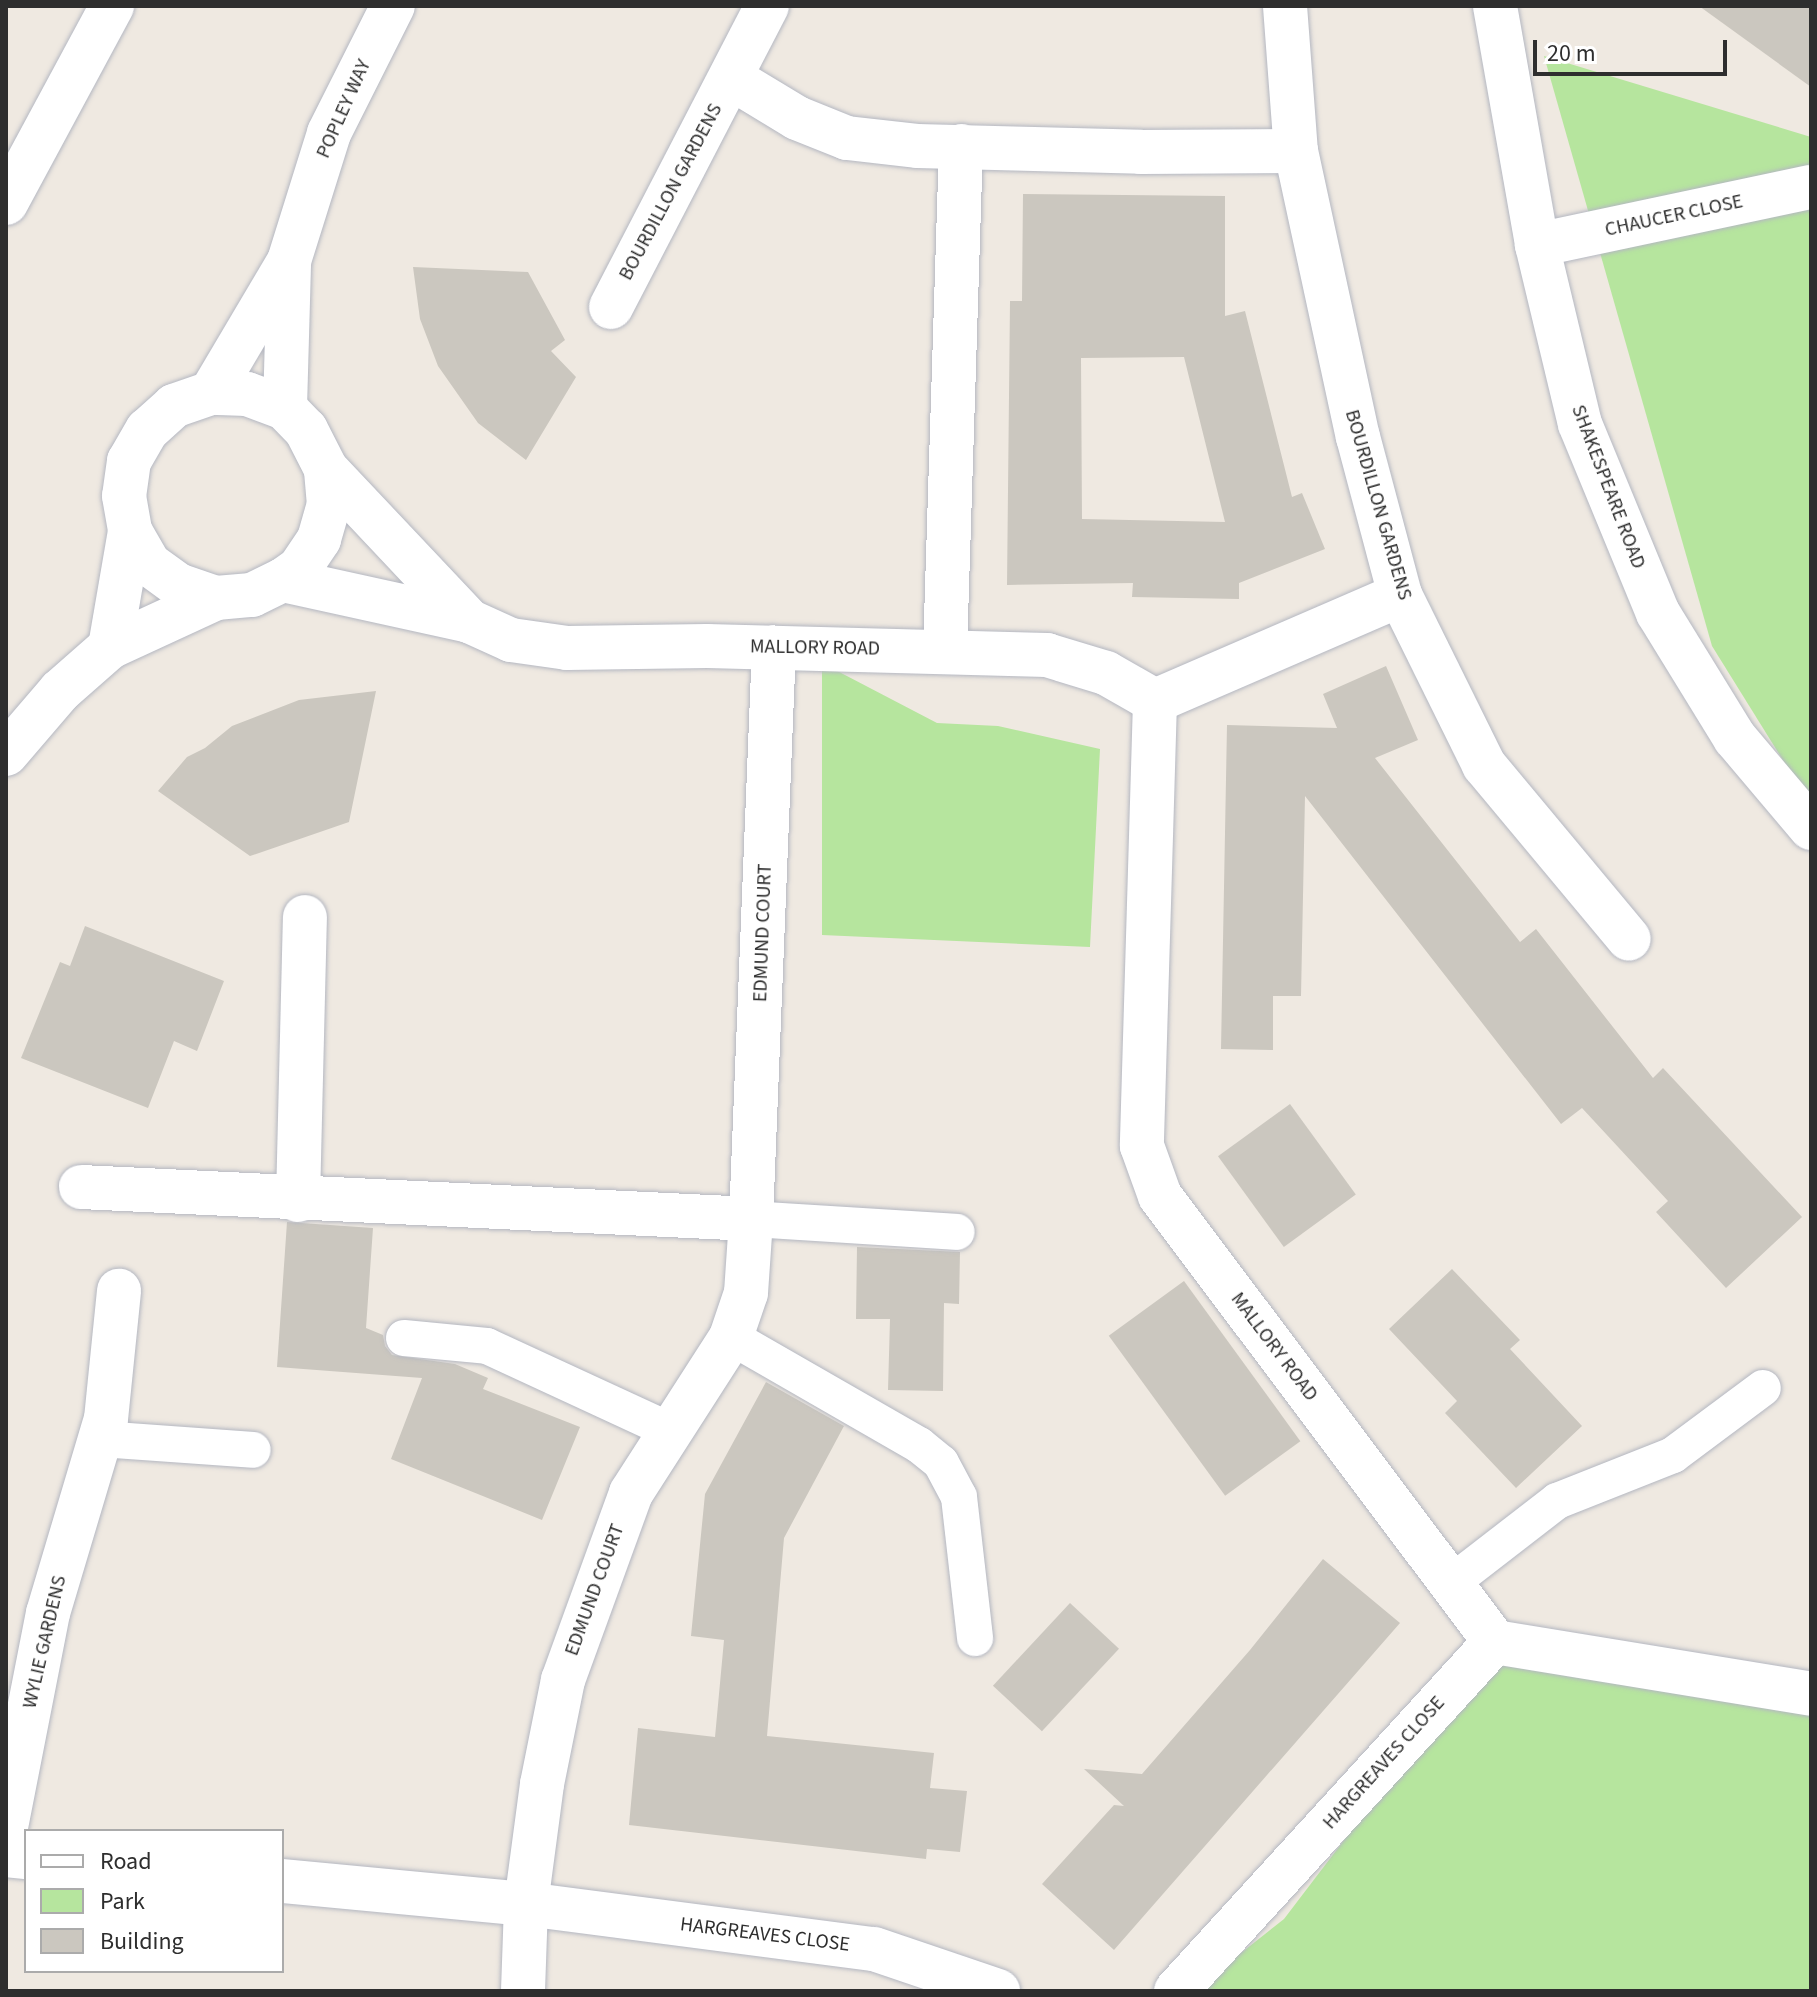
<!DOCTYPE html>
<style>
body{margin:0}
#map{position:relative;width:1817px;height:1997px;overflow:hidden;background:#efe9e1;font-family:"Source Sans 3",sans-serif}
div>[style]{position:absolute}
.green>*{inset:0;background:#b6e59e}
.building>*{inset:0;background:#cbc7bf;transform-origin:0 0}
.roads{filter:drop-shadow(0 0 2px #b4b7c1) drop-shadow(0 0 2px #b4b7c1)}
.lane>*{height:36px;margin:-18px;padding:0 18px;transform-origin:18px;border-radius:18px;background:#fff}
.street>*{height:44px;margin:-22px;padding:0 22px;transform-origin:22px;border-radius:22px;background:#fff}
.secondary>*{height:44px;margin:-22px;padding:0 22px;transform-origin:22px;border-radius:22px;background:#fff}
span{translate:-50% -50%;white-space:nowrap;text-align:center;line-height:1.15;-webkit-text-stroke:7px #fff;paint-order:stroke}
.street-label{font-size:20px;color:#2e2e2e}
.frame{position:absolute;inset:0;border:8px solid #2e2e2e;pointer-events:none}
.legend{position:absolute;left:24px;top:1829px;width:260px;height:144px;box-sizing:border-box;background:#fff;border:2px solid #ababab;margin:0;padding:10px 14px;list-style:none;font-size:24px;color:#2e2e2e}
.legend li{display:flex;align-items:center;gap:16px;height:40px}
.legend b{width:40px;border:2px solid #ababab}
.scale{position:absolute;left:1533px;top:40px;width:194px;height:36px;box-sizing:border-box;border:4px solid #2e2e2e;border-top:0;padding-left:10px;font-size:24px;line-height:28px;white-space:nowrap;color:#2e2e2e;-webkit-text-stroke:6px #fff;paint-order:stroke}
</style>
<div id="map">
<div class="green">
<div style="clip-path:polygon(1544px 56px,1811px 137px,1811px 796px,1784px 762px,1712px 646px)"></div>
<div style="clip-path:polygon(822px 663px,937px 723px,998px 726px,1100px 749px,1090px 947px,822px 935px)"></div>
<div style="clip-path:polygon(1495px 1642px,1811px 1694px,1811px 1991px,1193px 1991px,1284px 1919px)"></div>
</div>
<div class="building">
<div style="clip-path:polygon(1699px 6px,1811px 6px,1811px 87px)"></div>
<div style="clip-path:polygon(evenodd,1023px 194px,1225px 196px,1225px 316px,1245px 311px,1292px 497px,1302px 493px,1325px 549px,1239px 583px,1239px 599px,1132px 597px,1133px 583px,1007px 585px,1010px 301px,1022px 301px,1023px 194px,1184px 357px,1225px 522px,1082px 519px,1081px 358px,1184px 357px)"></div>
<div style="clip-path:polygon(413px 267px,528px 272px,565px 340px,551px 351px,576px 377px,526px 460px,478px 423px,438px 366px,420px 319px)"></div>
<div style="clip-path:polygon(1386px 666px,1418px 740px,1375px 758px,1520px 942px,1536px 929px,1653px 1078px,1663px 1068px,1802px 1217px,1726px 1288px,1656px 1212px,1668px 1201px,1582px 1108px,1561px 1124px,1305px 796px,1301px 996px,1273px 996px,1273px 1050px,1221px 1049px,1227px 725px,1337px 728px,1323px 694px)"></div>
<div style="clip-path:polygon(376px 691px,349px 822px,250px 856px,158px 791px,187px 757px,205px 748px,232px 726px,299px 700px)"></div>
<div style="clip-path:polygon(85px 926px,224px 981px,197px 1051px,174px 1041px,148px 1108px,21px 1058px,60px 962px,70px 966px)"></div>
<div style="left:1290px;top:1104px;width:112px;height:89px;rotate:54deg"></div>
<div style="clip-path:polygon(287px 1222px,373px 1228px,366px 1328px,383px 1335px,385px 1346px,392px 1355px,455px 1364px,488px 1378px,483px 1389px,580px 1427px,542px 1520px,391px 1459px,422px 1378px,277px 1367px)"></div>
<div style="clip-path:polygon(857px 1247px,960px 1252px,959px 1304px,944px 1303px,943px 1391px,888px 1390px,890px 1319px,856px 1319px)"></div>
<div style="clip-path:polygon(1452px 1269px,1520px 1340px,1510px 1349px,1582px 1426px,1516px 1488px,1445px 1413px,1457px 1401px,1389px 1329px)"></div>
<div style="left:1184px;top:1281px;width:198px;height:93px;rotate:54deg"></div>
<div style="clip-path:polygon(766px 1382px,844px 1426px,784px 1538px,767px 1736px,934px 1753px,930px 1788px,967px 1791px,960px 1852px,927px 1849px,926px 1859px,629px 1825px,638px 1728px,715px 1737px,724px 1640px,691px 1636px,705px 1494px)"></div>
<div style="clip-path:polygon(1323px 1559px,1400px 1623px,1114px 1950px,1042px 1884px,1114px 1805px,1124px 1806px,1084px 1769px,1142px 1774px,1250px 1650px)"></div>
<div style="left:1070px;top:1603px;width:67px;height:113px;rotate:43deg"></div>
</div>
<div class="roads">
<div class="lane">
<div style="left:751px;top:1219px;width:206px;rotate:3.6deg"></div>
<div style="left:731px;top:1337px;width:217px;rotate:29.9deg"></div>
<div style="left:919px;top:1445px;width:28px;rotate:39deg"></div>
<div style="left:941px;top:1463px;width:38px;rotate:62deg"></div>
<div style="left:959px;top:1497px;width:142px;rotate:83.5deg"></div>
<div style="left:404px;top:1338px;width:83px;rotate:5.5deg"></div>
<div style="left:487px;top:1346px;width:203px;rotate:24.8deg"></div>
<div style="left:101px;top:1439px;width:152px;rotate:4.1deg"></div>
<div style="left:1451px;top:1583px;width:134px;rotate:-37.7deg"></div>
<div style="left:1557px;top:1501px;width:125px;rotate:-21.6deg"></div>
<div style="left:1673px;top:1455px;width:112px;rotate:-36.7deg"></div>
</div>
<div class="street">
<div style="left:1285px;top:6px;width:145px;rotate:85.7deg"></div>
<div style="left:1296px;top:151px;width:293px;rotate:77.8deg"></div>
<div style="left:1358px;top:437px;width:163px;rotate:75.1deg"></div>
<div style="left:1400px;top:595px;width:190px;rotate:63.7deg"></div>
<div style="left:1484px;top:765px;width:226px;rotate:50.2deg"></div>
<div style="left:1495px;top:6px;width:243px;rotate:80deg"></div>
<div style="left:1537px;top:245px;width:184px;rotate:76.5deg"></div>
<div style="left:1580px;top:424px;width:204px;rotate:67.6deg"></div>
<div style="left:1658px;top:613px;width:147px;rotate:58.4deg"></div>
<div style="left:1735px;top:738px;width:118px;rotate:49.8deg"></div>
<div style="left:731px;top:78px;width:77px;rotate:31.2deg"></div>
<div style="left:797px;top:118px;width:54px;rotate:21.8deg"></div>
<div style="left:847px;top:138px;width:70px;rotate:6.5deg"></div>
<div style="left:917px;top:146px;width:224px;rotate:1.5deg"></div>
<div style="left:1141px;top:152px;width:155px;rotate:-0.4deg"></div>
<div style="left:6px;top:203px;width:224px;rotate:-61.7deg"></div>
<div style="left:1537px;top:245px;width:280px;rotate:-12deg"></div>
<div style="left:611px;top:307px;width:339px;rotate:-62.6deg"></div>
<div style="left:326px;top:469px;width:209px;rotate:46.7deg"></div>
<div style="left:283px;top:580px;width:190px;rotate:12.4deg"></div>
<div style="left:469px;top:621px;width:46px;rotate:24.3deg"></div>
<div style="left:511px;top:640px;width:57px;rotate:8.1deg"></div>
<div style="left:567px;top:648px;width:140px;rotate:-0.8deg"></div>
<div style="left:707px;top:646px;width:340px;rotate:1.5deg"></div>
<div style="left:1047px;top:655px;width:62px;rotate:17deg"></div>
<div style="left:1106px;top:673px;width:56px;rotate:29.7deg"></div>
<div style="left:945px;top:651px;width:505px;rotate:-88.19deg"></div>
<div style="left:1155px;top:701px;width:445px;rotate:91.7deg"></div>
<div style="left:1142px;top:1146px;width:53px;rotate:70.2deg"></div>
<div style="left:1160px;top:1196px;width:558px;rotate:53.09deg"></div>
<div style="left:1495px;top:1642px;width:320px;rotate:9.3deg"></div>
<div style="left:1155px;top:701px;width:267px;rotate:-23.4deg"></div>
<div style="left:81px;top:1187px;width:671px;rotate:2.73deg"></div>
<div style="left:751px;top:1219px;width:572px;rotate:-87.7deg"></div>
<div style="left:298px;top:1200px;width:283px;rotate:-88.6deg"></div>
<div style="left:6px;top:1827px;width:218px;rotate:-78.9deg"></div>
<div style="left:48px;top:1613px;width:202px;rotate:-73.4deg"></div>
<div style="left:106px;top:1419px;width:129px;rotate:-84.2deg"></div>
<div style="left:6px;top:1855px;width:20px;rotate:6deg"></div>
<div style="left:282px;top:1881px;width:245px;rotate:5.4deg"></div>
<div style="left:526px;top:1904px;width:351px;rotate:7.4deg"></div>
<div style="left:874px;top:1949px;width:131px;rotate:18.7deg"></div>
<div style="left:523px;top:1991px;width:87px;rotate:-88deg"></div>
<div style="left:526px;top:1904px;width:121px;rotate:-82.4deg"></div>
<div style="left:542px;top:1784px;width:106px;rotate:-78.6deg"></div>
<div style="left:563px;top:1680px;width:199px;rotate:-70deg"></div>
<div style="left:631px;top:1493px;width:185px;rotate:-57.3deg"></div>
<div style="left:731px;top:1337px;width:46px;rotate:-71.2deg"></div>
<div style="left:746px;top:1293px;width:74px;rotate:-86.1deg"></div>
<div style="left:1176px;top:1991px;width:473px;rotate:-47.6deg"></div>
</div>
<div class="secondary">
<div style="left:211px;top:393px;width:153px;rotate:-59.4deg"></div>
<div style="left:289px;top:261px;width:134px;rotate:-72.6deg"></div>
<div style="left:329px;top:133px;width:142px;rotate:-63.3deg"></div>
<div style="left:285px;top:408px;width:142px;rotate:-88.4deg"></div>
<div style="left:110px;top:647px;width:118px;rotate:-80.2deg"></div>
<div style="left:6px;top:754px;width:83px;rotate:-49.4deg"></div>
<div style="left:60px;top:691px;width:67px;rotate:-41.3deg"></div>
<div style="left:110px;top:647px;width:117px;rotate:-24.8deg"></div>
<div style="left:216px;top:598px;width:36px;rotate:-5deg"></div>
<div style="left:252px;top:595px;width:34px;rotate:-26deg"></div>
<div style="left:283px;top:580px;width:19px;rotate:-35deg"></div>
<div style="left:299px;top:569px;width:36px;rotate:-56deg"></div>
<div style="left:319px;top:539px;width:35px;rotate:-74deg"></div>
<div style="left:329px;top:505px;width:36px;rotate:-95deg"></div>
<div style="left:326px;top:469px;width:44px;rotate:-117.1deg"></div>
<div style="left:306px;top:430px;width:30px;rotate:-134deg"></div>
<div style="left:285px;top:408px;width:40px;rotate:-159.8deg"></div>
<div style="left:247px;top:394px;width:36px;rotate:-178deg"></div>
<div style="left:211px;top:393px;width:39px;rotate:161deg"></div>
<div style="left:174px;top:406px;width:36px;rotate:138deg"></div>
<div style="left:147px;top:430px;width:36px;rotate:120deg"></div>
<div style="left:129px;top:461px;width:35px;rotate:98deg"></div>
<div style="left:124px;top:496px;width:36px;rotate:80deg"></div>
<div style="left:130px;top:531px;width:38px;rotate:60deg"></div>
<div style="left:149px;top:564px;width:36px;rotate:36deg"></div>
<div style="left:178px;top:585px;width:40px;rotate:18.9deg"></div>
</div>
</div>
<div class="street-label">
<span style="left:344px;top:109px;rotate:-66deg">POPLEY WAY</span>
<span style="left:671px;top:192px;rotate:-62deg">BOURDILLON GARDENS</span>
<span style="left:1674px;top:216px;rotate:-12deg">CHAUCER CLOSE</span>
<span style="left:1608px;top:487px;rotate:69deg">SHAKESPEARE ROAD</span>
<span style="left:1378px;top:505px;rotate:74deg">BOURDILLON GARDENS</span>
<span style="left:815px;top:648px;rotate:1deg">MALLORY ROAD</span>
<span style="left:763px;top:933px;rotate:-88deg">EDMUND COURT</span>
<span style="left:1274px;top:1347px;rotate:53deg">MALLORY ROAD</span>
<span style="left:595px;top:1590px;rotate:-70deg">EDMUND COURT</span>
<span style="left:45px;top:1642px;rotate:-77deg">WYLIE GARDENS</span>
<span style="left:1384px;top:1763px;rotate:-48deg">HARGREAVES CLOSE</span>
<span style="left:765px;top:1935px;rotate:7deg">HARGREAVES CLOSE</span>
</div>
<div class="frame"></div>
<ul class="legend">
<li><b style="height:10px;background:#fff"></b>Road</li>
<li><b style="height:22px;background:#b6e59e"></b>Park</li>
<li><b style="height:22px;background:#cbc7bf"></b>Building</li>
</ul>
<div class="scale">20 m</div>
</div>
